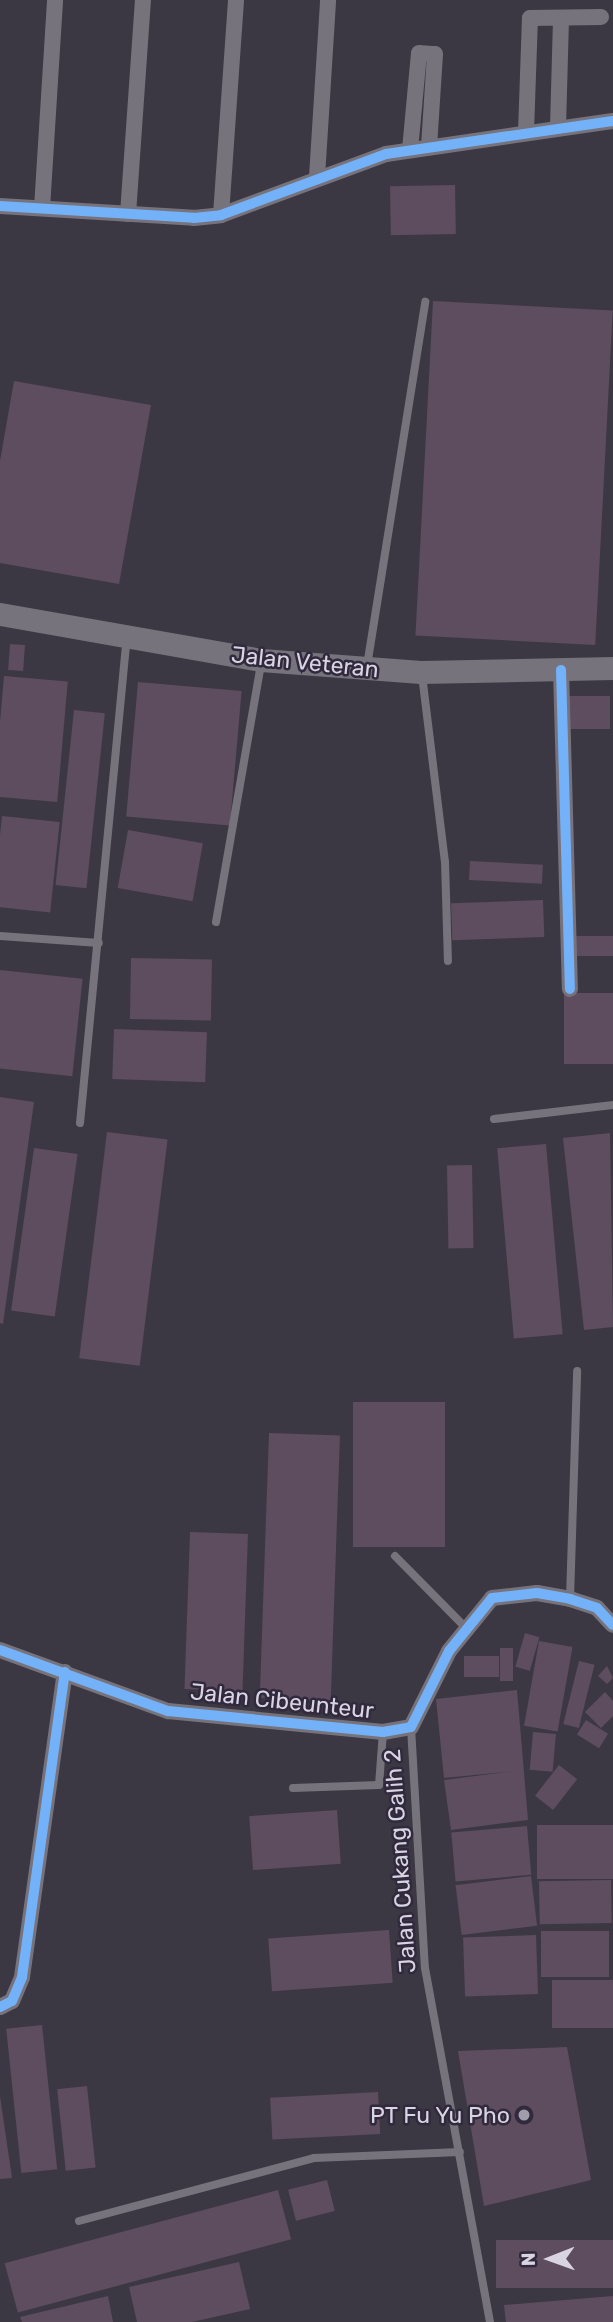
<!DOCTYPE html>
<style>
body{margin:0}
#map{position:relative;width:613px;height:2322px;overflow:hidden;background:#3c3843;font-family:Rubik,sans-serif}
div>[style]{position:absolute}
.building>*{inset:0;background:#5d4d5e;transform-origin:0 0}
.lane>*{height:8px;margin:-4px;padding:0 4px;transform-origin:4px;border-radius:4px;background:#77737c}
.street>*{height:16px;margin:-8px;padding:0 8px;transform-origin:8px;border-radius:8px;background:#77737c}
.secondary>*{height:23px;margin:-11.5px;padding:0 11.5px;transform-origin:11.5px;border-radius:11.5px;background:#77737c}
.cycleway>*{height:10px;margin:-5px;padding:0 5px;transform-origin:5px;border-radius:5px;background:#73b2f8}
.dots>*{width:19px;height:19px;translate:-50% -50%;box-sizing:border-box;border:4px solid #31293d;border-radius:50%}
span{translate:-50% -50%;white-space:nowrap;text-align:center;line-height:1.15;-webkit-text-stroke:5px #31293d;paint-order:stroke}
.street-label{font-size:23px;color:#d9d4e1}
.poi-label{font-size:23px;color:#d9d4e1}
.right{translate:-100% -50%;text-align:right}
.north{position:absolute;left:515px;top:2224px;width:70px;height:70px;-webkit-text-stroke:5px #31293d;paint-order:stroke;rotate:269deg;font-size:19px;font-weight:700;line-height:28px;text-align:center;color:#d9d4e1}
.north::after{content:'';display:block;margin:auto;width:24px;height:32px;background:#d9d4e1;clip-path:polygon(50% 0,100% 100%,50% 72%,0 100%)}
</style>
<div id="map">
<div class="building">
<div style="left:455px;top:185px;width:49px;height:65px;rotate:89deg"></div>
<div style="left:433px;top:301px;width:180px;height:335px;rotate:3deg"></div>
<div style="clip-path:polygon(14px 381px,151px 405px,119px 584px,0 563px,0 461px)"></div>
<div style="left:10px;top:644px;width:15px;height:26px;rotate:4deg"></div>
<div style="left:4px;top:676px;width:64px;height:121px;rotate:5deg"></div>
<div style="left:138px;top:682px;width:104px;height:135px;rotate:5deg"></div>
<div style="left:568px;top:696px;width:42px;height:33px"></div>
<div style="left:74px;top:710px;width:31px;height:176px;rotate:6deg"></div>
<div style="left:2px;top:816px;width:58px;height:91px;rotate:6deg"></div>
<div style="left:128px;top:830px;width:76px;height:59px;rotate:10deg"></div>
<div style="left:470px;top:861px;width:73px;height:19px;rotate:3deg"></div>
<div style="left:543px;top:900px;width:37px;height:92px;rotate:88deg"></div>
<div style="left:613px;top:936px;width:20px;height:41px;rotate:90deg"></div>
<div style="left:131px;top:958px;width:81px;height:61px;rotate:1deg"></div>
<div style="left:0;top:970px;width:83px;height:98px;rotate:6deg"></div>
<div style="left:564px;top:993px;width:49px;height:71px"></div>
<div style="left:114px;top:1029px;width:93px;height:50px;rotate:2deg"></div>
<div style="clip-path:polygon(0 1097px,34px 1102px,3px 1324px,0 1323px)"></div>
<div style="left:107px;top:1132px;width:61px;height:228px;rotate:7deg"></div>
<div style="clip-path:polygon(610px 1133px,613px 1327px,584px 1330px,563px 1138px)"></div>
<div style="left:546px;top:1144px;width:191px;height:49px;rotate:85deg"></div>
<div style="left:34px;top:1148px;width:44px;height:164px;rotate:8deg"></div>
<div style="left:472px;top:1165px;width:83px;height:25px;rotate:89deg"></div>
<div style="left:353px;top:1402px;width:92px;height:145px"></div>
<div style="left:269px;top:1433px;width:71px;height:265px;rotate:2deg"></div>
<div style="left:190px;top:1532px;width:58px;height:157px;rotate:2deg"></div>
<div style="left:525px;top:1633px;width:15px;height:35px;rotate:16deg"></div>
<div style="left:539px;top:1641px;width:34px;height:86px;rotate:10deg"></div>
<div style="left:500px;top:1648px;width:13px;height:33px"></div>
<div style="left:499px;top:1656px;width:21px;height:35px;rotate:90deg"></div>
<div style="left:579px;top:1661px;width:16px;height:65px;rotate:14deg"></div>
<div style="clip-path:polygon(607px 1666px,613px 1678px,607px 1684px,598px 1676px)"></div>
<div style="clip-path:polygon(517px 1690px,528px 1820px,451px 1830px,444px 1780px,514px 1771px,444px 1778px,436px 1699px)"></div>
<div style="clip-path:polygon(605px 1692px,613px 1701px,613px 1716px,601px 1728px,585px 1712px)"></div>
<div style="left:586px;top:1720px;width:26px;height:17px;rotate:32deg"></div>
<div style="left:533px;top:1732px;width:23px;height:38px;rotate:5deg"></div>
<div style="left:559px;top:1765px;width:23px;height:39px;rotate:38deg"></div>
<div style="left:337px;top:1810px;width:54px;height:88px;rotate:86deg"></div>
<div style="left:613px;top:1825px;width:54px;height:76px;rotate:90deg"></div>
<div style="left:527px;top:1826px;width:49px;height:76px;rotate:85deg"></div>
<div style="left:531px;top:1876px;width:50px;height:76px;rotate:83deg"></div>
<div style="left:611px;top:1880px;width:43px;height:72px;rotate:89deg"></div>
<div style="left:389px;top:1930px;width:53px;height:121px;rotate:86deg"></div>
<div style="left:609px;top:1931px;width:46px;height:68px;rotate:90deg"></div>
<div style="left:536px;top:1935px;width:59px;height:73px;rotate:88deg"></div>
<div style="left:613px;top:1980px;width:48px;height:61px;rotate:90deg"></div>
<div style="left:42px;top:2025px;width:145px;height:36px;rotate:84deg"></div>
<div style="clip-path:polygon(567px 2047px,591px 2180px,484px 2206px,458px 2051px)"></div>
<div style="left:87px;top:2086px;width:82px;height:30px;rotate:84deg"></div>
<div style="left:378px;top:2092px;width:42px;height:108px;rotate:87deg"></div>
<div style="clip-path:polygon(0 2096px,12px 2178px,0 2179px)"></div>
<div style="left:327px;top:2180px;width:32px;height:40px;rotate:76deg"></div>
<div style="left:278px;top:2190px;width:51px;height:283px;rotate:75deg"></div>
<div style="left:613px;top:2240px;width:48px;height:117px;rotate:90deg"></div>
<div style="clip-path:polygon(239px 2262px,250px 2309px,192px 2322px,137px 2322px,129px 2287px)"></div>
<div style="clip-path:polygon(108px 2296px,113px 2322px,22px 2322px,20px 2317px)"></div>
<div style="clip-path:polygon(613px 2296px,613px 2322px,506px 2322px,504px 2305px)"></div>
</div>
<div class="lane">
<div style="left:367px;top:666px;width:369px;rotate:-80.9deg"></div>
<div style="left:422px;top:675px;width:188px;rotate:83deg"></div>
<div style="left:445px;top:862px;width:99px;rotate:88.3deg"></div>
<div style="left:216px;top:922px;width:263px;rotate:-80.1deg"></div>
<div style="left:0;top:936px;width:99px;rotate:4deg"></div>
<div style="left:494px;top:1119px;width:120px;rotate:-6.7deg"></div>
<div style="left:80px;top:1123px;width:488px;rotate:-84.5deg"></div>
<div style="left:395px;top:1556px;width:101px;rotate:45.4deg"></div>
<div style="left:570px;top:1599px;width:228px;rotate:-88.2deg"></div>
<div style="left:411px;top:1727px;width:241px;rotate:86.7deg"></div>
<div style="left:425px;top:1968px;width:360px;rotate:79.6deg"></div>
<div style="left:293px;top:1788px;width:86px;rotate:-2deg"></div>
<div style="left:379px;top:1785px;width:53px;rotate:-85.7deg"></div>
<div style="left:79px;top:2221px;width:243px;rotate:-15deg"></div>
<div style="left:314px;top:2158px;width:146px;rotate:-2.4deg"></div>
</div>
<div class="street">
<div style="left:558px;top:127px;width:109px;rotate:-88.4deg"></div>
<div style="left:526px;top:132px;width:114px;rotate:-88deg"></div>
<div style="left:530px;top:18px;width:71px;rotate:-0.8deg"></div>
<div style="left:410px;top:150px;width:97px;rotate:-84.7deg"></div>
<div style="left:419px;top:53px;width:16px;rotate:4deg"></div>
<div style="left:435px;top:54px;width:93px;rotate:93.7deg"></div>
<div style="left:317px;top:177px;width:177px;rotate:-86.4deg"></div>
<div style="left:0;top:206px;width:194px;rotate:3.5deg"></div>
<div style="left:194px;top:218px;width:27px;rotate:-6deg"></div>
<div style="left:221px;top:215px;width:176px;rotate:-20.3deg"></div>
<div style="left:386px;top:154px;width:229px;rotate:-8.3deg"></div>
<div style="left:42px;top:208px;width:208px;rotate:-86.4deg"></div>
<div style="left:128px;top:214px;width:215px;rotate:-86deg"></div>
<div style="left:221px;top:215px;width:216px;rotate:-86deg"></div>
<div style="left:561px;top:670px;width:319px;rotate:88.4deg"></div>
<div style="left:0;top:1650px;width:179px;rotate:20deg"></div>
<div style="left:168px;top:1711px;width:216px;rotate:5.6deg"></div>
<div style="left:383px;top:1732px;width:28px;rotate:-10deg"></div>
<div style="left:411px;top:1727px;width:85px;rotate:-63.4deg"></div>
<div style="left:449px;top:1651px;width:68px;rotate:-50.9deg"></div>
<div style="left:492px;top:1598px;width:45px;rotate:-6.3deg"></div>
<div style="left:537px;top:1593px;width:34px;rotate:10deg"></div>
<div style="left:570px;top:1599px;width:28px;rotate:18deg"></div>
<div style="left:597px;top:1608px;width:23px;rotate:47deg"></div>
<div style="left:0;top:2007px;width:13px;rotate:-27deg"></div>
<div style="left:12px;top:2001px;width:26px;rotate:-67deg"></div>
<div style="left:22px;top:1977px;width:308px;rotate:-82deg"></div>
</div>
<div class="secondary">
<div style="left:0;top:614px;width:265px;rotate:10deg"></div>
<div style="left:261px;top:660px;width:160px;rotate:4.3deg"></div>
<div style="left:421px;top:672px;width:192px;rotate:-1.2deg"></div>
</div>
<div class="cycleway">
<div style="left:0;top:206px;width:194px;rotate:3.5deg"></div>
<div style="left:194px;top:218px;width:27px;rotate:-6deg"></div>
<div style="left:221px;top:215px;width:176px;rotate:-20.3deg"></div>
<div style="left:386px;top:154px;width:229px;rotate:-8.3deg"></div>
<div style="left:561px;top:670px;width:319px;rotate:88.4deg"></div>
<div style="left:0;top:1650px;width:179px;rotate:20deg"></div>
<div style="left:168px;top:1711px;width:216px;rotate:5.6deg"></div>
<div style="left:383px;top:1732px;width:28px;rotate:-10deg"></div>
<div style="left:411px;top:1727px;width:85px;rotate:-63.4deg"></div>
<div style="left:449px;top:1651px;width:68px;rotate:-50.9deg"></div>
<div style="left:492px;top:1598px;width:45px;rotate:-6.3deg"></div>
<div style="left:537px;top:1593px;width:34px;rotate:10deg"></div>
<div style="left:570px;top:1599px;width:28px;rotate:18deg"></div>
<div style="left:597px;top:1608px;width:23px;rotate:47deg"></div>
<div style="left:0;top:2007px;width:13px;rotate:-27deg"></div>
<div style="left:12px;top:2001px;width:26px;rotate:-67deg"></div>
<div style="left:22px;top:1977px;width:308px;rotate:-82deg"></div>
</div>
<div class="dots">
<div style="left:524px;top:2115px;background:#a29daa"></div>
</div>
<div class="street-label">
<span style="left:305px;top:662px;rotate:6deg">Jalan Veteran</span>
<span style="left:282px;top:1701px;rotate:6deg">Jalan Cibeunteur</span>
<span style="left:400px;top:1861px;rotate:-94deg">Jalan Cukang Galih 2</span>
</div>
<div class="poi-label">
<span class="right" style="left:510px;top:2115px">PT Fu Yu Pho</span>
</div>
<div class="north">N</div>
</div>
